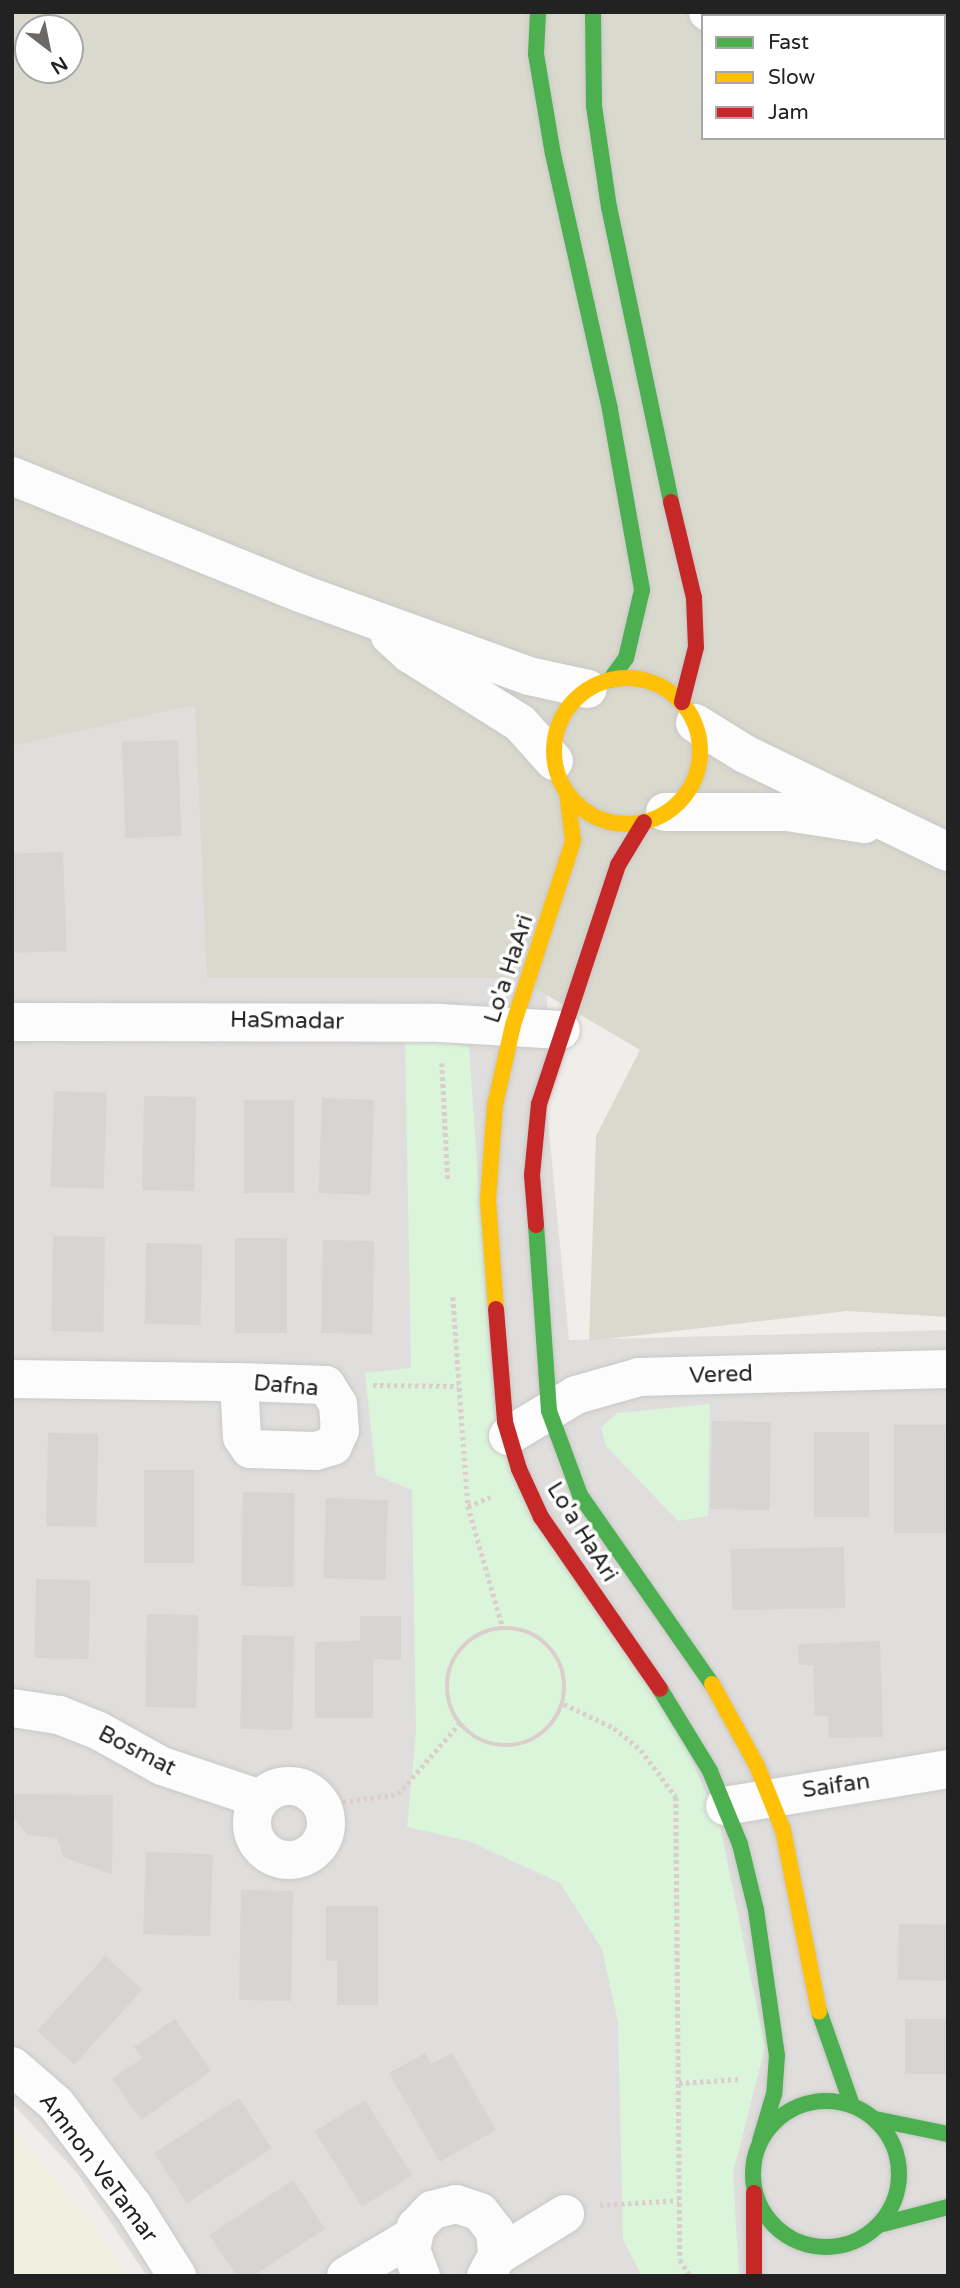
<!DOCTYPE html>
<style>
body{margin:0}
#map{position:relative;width:960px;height:2288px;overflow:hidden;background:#f0eeeb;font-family:"Varela Round",sans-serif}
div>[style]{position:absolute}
.residential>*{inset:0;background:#dfdedc}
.construction>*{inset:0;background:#d9d9cd}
.farmland>*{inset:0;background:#efefdf}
.park>*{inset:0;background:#daf5da}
.building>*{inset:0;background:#d7d4d2;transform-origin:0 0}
.path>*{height:4.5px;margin-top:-2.25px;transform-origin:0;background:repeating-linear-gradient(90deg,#dccecd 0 3.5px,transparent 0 7px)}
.path>.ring{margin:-2.25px;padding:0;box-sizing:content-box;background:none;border:4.5px solid #dccecd;border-radius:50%}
.roads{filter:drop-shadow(0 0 2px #c9c8c7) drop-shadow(0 0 2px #c9c8c7)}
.street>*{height:38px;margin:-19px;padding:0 19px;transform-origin:19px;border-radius:19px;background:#fdfcfc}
.street>.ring{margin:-19px;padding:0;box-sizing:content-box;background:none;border:38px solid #fdfcfc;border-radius:50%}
.fast>*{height:16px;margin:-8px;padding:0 8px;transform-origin:8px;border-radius:8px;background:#4caf50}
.fast>.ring{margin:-8px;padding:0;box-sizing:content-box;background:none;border:16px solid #4caf50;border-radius:50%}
.slow>*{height:16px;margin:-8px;padding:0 8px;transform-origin:8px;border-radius:8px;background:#ffc107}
.slow>.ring{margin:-8px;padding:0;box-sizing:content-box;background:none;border:16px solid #ffc107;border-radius:50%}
.jam>*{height:16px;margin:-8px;padding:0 8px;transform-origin:8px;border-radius:8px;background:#c62828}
span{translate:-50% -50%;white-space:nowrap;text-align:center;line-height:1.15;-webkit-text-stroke:7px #fff;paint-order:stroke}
.street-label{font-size:23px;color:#222}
.frame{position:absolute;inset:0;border:14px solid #222;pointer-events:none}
.legend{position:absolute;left:701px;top:14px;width:245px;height:126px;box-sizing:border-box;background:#fff;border:2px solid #a7a7a7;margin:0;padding:9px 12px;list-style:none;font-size:21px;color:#222}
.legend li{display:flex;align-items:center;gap:14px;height:35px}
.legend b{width:35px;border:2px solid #a7a7a7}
.north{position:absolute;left:14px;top:14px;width:70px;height:70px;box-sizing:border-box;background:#fff;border:2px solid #a7a7a7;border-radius:50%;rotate:148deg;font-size:19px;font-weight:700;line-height:28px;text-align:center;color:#222}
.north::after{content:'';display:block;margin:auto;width:24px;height:32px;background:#6a6968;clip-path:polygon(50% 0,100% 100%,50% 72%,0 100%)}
</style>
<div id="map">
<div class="residential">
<div style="clip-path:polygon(211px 704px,547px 978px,548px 1120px,569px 1340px,948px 1330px,948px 2276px,147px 2276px,77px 2173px,12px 2103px,12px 712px)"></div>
</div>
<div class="construction">
<div style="clip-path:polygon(evenodd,12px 12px,948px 12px,948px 1317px,847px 1311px,589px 1341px,596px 1136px,640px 1050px,518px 978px,207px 978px,195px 705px,12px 746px,12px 12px,703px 16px,944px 16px,944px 138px,703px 138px,703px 16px,12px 12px,28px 28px,70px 28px,70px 70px,28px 70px,28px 28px)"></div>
</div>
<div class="farmland">
<div style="clip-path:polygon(12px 2129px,89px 2219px,127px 2276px,12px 2276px)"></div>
</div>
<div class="park">
<div style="clip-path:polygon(405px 1039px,469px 1046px,495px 1429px,685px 1744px,720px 1826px,765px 2047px,733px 2173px,739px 2276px,642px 2276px,623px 2240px,618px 2022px,602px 1949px,560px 1883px,469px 1841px,407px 1827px,416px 1732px,412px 1490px,376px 1475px,365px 1373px,411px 1368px)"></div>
<div style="clip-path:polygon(710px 1404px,708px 1516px,678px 1521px,606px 1446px,601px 1428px,617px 1413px)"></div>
</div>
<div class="building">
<div style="left:178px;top:740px;width:96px;height:56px;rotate:88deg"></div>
<div style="left:63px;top:852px;width:99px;height:51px;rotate:88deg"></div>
<div style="left:54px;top:1091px;width:53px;height:96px;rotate:2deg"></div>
<div style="left:144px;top:1096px;width:52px;height:94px;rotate:1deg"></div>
<div style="left:322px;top:1098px;width:52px;height:95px;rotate:2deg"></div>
<div style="left:244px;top:1100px;width:50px;height:93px"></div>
<div style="left:53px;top:1236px;width:52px;height:95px;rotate:1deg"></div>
<div style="left:235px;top:1238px;width:52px;height:95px"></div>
<div style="left:323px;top:1240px;width:51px;height:93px;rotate:1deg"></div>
<div style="left:146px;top:1243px;width:56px;height:81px;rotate:1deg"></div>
<div style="left:771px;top:1422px;width:88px;height:59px;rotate:91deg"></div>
<div style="left:948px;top:1425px;width:108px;height:54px;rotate:90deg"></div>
<div style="left:814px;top:1432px;width:55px;height:85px"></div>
<div style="left:48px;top:1433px;width:50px;height:93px;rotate:1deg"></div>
<div style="left:144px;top:1470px;width:50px;height:93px"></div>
<div style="left:243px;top:1492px;width:52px;height:94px;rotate:1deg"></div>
<div style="left:326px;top:1498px;width:62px;height:80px;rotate:2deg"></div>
<div style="left:844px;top:1547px;width:61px;height:113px;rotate:89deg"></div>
<div style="left:36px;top:1579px;width:54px;height:79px;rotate:1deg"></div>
<div style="left:147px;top:1614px;width:51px;height:93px;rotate:1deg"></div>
<div style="clip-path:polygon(360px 1616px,401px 1616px,401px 1660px,373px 1659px,373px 1718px,315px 1718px,315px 1642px,360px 1641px)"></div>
<div style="left:242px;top:1635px;width:52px;height:94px;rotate:1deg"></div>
<div style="clip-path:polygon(880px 1641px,883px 1737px,829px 1738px,828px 1716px,815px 1716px,813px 1665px,799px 1665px,798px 1644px)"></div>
<div style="clip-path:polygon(12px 1794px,113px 1795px,112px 1874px,63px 1857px,57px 1838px,28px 1835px,12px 1815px)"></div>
<div style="left:146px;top:1852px;width:67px;height:82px;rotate:2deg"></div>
<div style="left:241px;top:1890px;width:52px;height:110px;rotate:1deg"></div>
<div style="clip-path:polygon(326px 1906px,378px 1906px,378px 2005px,337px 2005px,337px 1961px,326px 1961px)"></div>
<div style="left:899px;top:1924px;width:49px;height:56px;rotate:1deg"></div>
<div style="left:105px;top:1956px;width:50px;height:101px;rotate:42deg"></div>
<div style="clip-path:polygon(175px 2019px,211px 2071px,141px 2120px,112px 2079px,142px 2058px,134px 2047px)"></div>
<div style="left:905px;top:2019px;width:43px;height:55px"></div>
<div style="clip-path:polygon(425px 2053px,431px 2064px,452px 2053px,496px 2130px,440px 2162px,389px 2073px)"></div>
<div style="left:239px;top:2098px;width:60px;height:101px;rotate:57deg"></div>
<div style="left:365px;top:2100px;width:89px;height:59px;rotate:58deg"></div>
<div style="clip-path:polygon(293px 2180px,325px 2229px,253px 2276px,237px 2276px,209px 2235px)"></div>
</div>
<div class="path">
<div style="left:442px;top:1063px;width:117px;rotate:87.1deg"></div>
<div style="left:453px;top:1297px;width:210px;rotate:85.9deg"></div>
<div style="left:468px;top:1506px;width:127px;rotate:74deg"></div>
<div style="left:373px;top:1385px;width:85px;rotate:0.7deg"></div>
<div style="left:468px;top:1506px;width:24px;rotate:-22deg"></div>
<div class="ring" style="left:447px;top:1628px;width:113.5px;height:113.5px"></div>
<div style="left:564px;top:1704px;width:55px;rotate:25.6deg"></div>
<div style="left:614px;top:1728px;width:35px;rotate:39deg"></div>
<div style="left:641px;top:1750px;width:59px;rotate:53.3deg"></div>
<div style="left:676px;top:1797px;width:463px;rotate:89.5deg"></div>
<div style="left:680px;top:2260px;width:19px;rotate:58deg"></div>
<div style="left:322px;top:1805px;width:77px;rotate:-8.2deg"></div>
<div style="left:398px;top:1794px;width:93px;rotate:-48.9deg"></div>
<div style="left:679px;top:2083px;width:59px;rotate:-3.9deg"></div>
<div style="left:600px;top:2205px;width:79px;rotate:-3.6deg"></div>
</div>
<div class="roads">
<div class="street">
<div style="left:708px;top:12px;width:10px;rotate:24deg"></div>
<div style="left:944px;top:101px;width:4px;rotate:14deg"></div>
<div style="left:12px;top:476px;width:311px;rotate:22.1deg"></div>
<div style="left:300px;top:593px;width:244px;rotate:19.9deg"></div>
<div style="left:529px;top:676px;width:60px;rotate:12.4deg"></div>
<div style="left:390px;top:636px;width:27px;rotate:42deg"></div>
<div style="left:410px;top:654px;width:130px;rotate:32.1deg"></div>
<div style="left:520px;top:723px;width:51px;rotate:48.2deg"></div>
<div style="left:695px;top:723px;width:59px;rotate:31.8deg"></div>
<div style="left:745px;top:754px;width:225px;rotate:25.8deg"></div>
<div style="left:665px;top:812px;width:122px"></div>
<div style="left:787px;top:812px;width:78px;rotate:8.9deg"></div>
<div style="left:12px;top:1022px;width:428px;rotate:0.1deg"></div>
<div style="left:440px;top:1023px;width:121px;rotate:3.3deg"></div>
<div style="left:12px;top:1379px;width:227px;rotate:0.8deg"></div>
<div style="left:239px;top:1382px;width:87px;rotate:2deg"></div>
<div style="left:326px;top:1385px;width:22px;rotate:58deg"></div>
<div style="left:338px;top:1404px;width:26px;rotate:86deg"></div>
<div style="left:340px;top:1430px;width:17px;rotate:114deg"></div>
<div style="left:333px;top:1446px;width:18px;rotate:164deg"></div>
<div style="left:316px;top:1451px;width:66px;rotate:-178.3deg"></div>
<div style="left:250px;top:1449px;width:14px;rotate:-124deg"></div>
<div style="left:242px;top:1437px;width:55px;rotate:-93.1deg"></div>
<div style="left:508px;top:1436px;width:79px;rotate:-31.1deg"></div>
<div style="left:576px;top:1395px;width:66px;rotate:-15.9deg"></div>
<div style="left:639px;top:1377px;width:309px;rotate:-1.5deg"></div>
<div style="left:12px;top:1708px;width:48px;rotate:8.5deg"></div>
<div style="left:59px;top:1715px;width:43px;rotate:21.8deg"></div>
<div style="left:99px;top:1731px;width:72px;rotate:29.1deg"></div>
<div style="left:162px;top:1766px;width:103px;rotate:18.6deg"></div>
<div class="ring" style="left:252px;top:1786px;width:36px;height:36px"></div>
<div style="left:725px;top:1806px;width:226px;rotate:-9.4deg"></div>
<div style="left:12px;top:2066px;width:58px;rotate:40.8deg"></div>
<div style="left:56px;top:2104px;width:128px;rotate:53deg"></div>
<div style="left:133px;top:2206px;width:83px;rotate:57.8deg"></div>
<div style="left:497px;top:2256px;width:80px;rotate:-31.7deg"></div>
<div style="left:346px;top:2276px;width:78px;rotate:-30.8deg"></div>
<div style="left:421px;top:2276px;width:28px;rotate:-111deg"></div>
<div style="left:411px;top:2250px;width:24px;rotate:-78deg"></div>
<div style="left:416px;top:2227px;width:23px;rotate:-47deg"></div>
<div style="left:432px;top:2210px;width:25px;rotate:-14deg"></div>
<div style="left:456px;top:2204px;width:25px;rotate:18deg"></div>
<div style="left:480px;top:2212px;width:24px;rotate:52deg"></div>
<div style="left:495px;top:2231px;width:25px;rotate:85deg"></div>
<div style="left:497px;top:2256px;width:23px;rotate:119deg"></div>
</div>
<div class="fast">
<div style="left:538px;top:12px;width:42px;rotate:92.7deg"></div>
<div style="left:536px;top:54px;width:101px;rotate:80.4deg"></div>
<div style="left:553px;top:154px;width:262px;rotate:77.4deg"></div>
<div style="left:610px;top:410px;width:183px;rotate:79.9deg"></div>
<div style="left:642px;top:590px;width:70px;rotate:103.2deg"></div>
<div style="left:626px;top:658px;width:27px;rotate:126deg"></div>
<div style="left:593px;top:12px;width:94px;rotate:89.4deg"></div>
<div style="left:594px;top:106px;width:102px;rotate:81.6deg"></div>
<div style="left:609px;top:207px;width:301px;rotate:78.1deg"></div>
<div style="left:536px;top:1225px;width:186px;rotate:86deg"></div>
<div style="left:549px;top:1411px;width:90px;rotate:69.7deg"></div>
<div style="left:580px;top:1495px;width:231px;rotate:55.1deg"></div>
<div style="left:660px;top:1689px;width:96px;rotate:58.6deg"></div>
<div style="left:710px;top:1771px;width:79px;rotate:67.7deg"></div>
<div style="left:740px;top:1844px;width:68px;rotate:76.4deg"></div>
<div style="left:756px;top:1910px;width:147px;rotate:81.8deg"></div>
<div style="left:777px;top:2055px;width:39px;rotate:94deg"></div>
<div style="left:774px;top:2094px;width:49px;rotate:106.6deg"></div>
<div style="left:819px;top:2011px;width:100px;rotate:70.7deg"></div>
<div class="ring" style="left:753px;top:2101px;width:130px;height:130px"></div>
<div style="left:875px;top:2119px;width:75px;rotate:11.6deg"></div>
<div style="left:879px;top:2225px;width:71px;rotate:-14.6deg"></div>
</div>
<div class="slow">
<div class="ring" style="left:554px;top:678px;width:130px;height:130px"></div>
<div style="left:496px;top:1309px;width:109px;rotate:-94.2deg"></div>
<div style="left:488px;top:1200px;width:95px;rotate:-85.8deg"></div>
<div style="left:495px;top:1105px;width:82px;rotate:-77.3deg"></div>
<div style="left:513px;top:1025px;width:194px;rotate:-71.9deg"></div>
<div style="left:573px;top:841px;width:48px;rotate:-97.1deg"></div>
<div style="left:712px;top:1684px;width:94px;rotate:61.2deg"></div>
<div style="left:757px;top:1766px;width:69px;rotate:67.9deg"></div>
<div style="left:783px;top:1830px;width:185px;rotate:78.8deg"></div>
</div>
<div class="jam">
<div style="left:671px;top:502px;width:99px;rotate:76.5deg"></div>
<div style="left:694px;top:598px;width:49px;rotate:87.7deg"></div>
<div style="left:696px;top:647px;width:57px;rotate:104.3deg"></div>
<div style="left:536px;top:1225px;width:50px;rotate:-94.6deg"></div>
<div style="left:532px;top:1175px;width:71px;rotate:-84.4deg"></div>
<div style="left:539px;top:1104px;width:252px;rotate:-71.7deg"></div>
<div style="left:618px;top:865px;width:50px;rotate:-58.8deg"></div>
<div style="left:496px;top:1309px;width:113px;rotate:85.4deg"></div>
<div style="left:505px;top:1422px;width:49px;rotate:73.4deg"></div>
<div style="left:519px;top:1469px;width:53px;rotate:65.4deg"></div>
<div style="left:541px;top:1517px;width:209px;rotate:55.3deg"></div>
<div style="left:754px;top:2193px;width:83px;rotate:90deg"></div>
</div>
</div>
<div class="street-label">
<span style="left:509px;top:969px;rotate:-72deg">Lo'a HaAri</span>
<span style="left:287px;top:1021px;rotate:1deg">HaSmadar</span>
<span style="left:721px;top:1375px;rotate:-2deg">Vered</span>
<span style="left:286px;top:1386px;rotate:5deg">Dafna</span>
<span style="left:582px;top:1532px;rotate:58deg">Lo'a HaAri</span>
<span style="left:137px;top:1751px;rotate:27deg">Bosmat</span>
<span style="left:836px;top:1786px;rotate:-8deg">Saifan</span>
<span style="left:98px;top:2168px;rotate:53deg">Amnon VeTamar</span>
</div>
<div class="frame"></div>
<ul class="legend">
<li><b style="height:9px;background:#4caf50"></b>Fast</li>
<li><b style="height:9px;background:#ffc107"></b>Slow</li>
<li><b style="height:9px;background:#c62828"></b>Jam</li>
</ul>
<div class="north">N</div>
</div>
